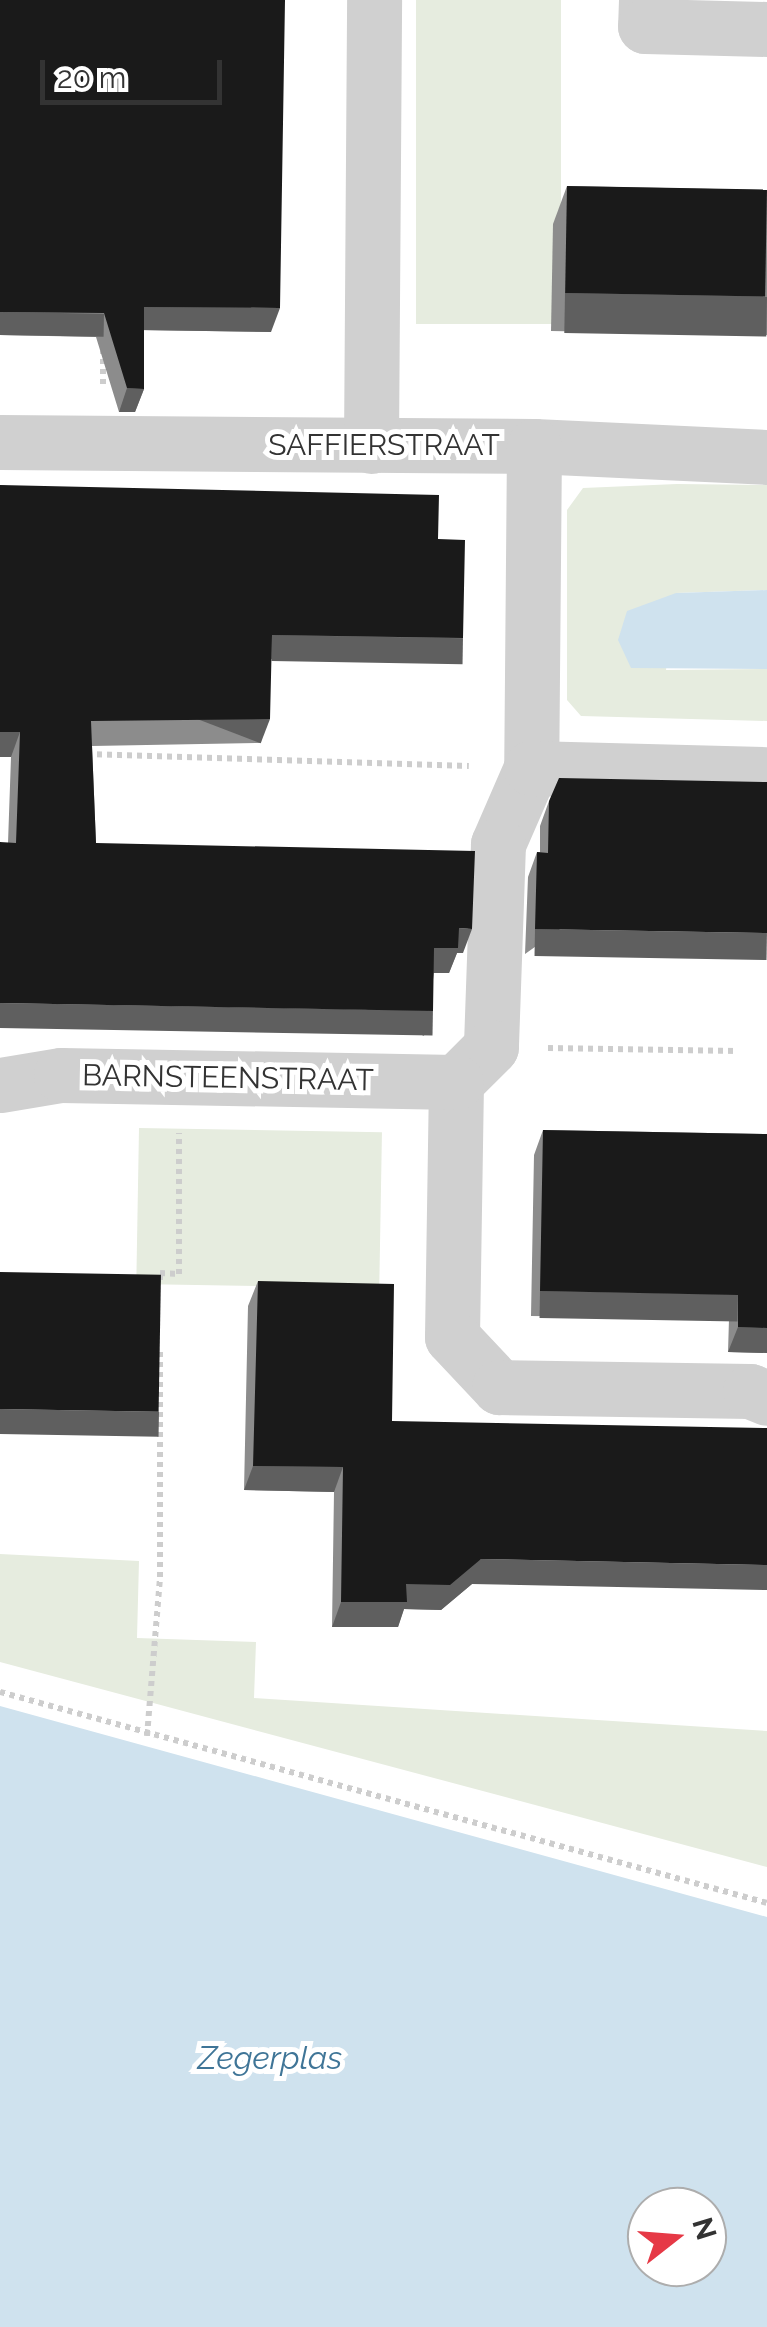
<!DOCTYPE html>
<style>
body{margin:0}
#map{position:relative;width:767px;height:2327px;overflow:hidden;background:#fff;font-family:Raleway,sans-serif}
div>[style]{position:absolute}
.green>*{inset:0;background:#e6ecdf;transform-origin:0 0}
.water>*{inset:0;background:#cfe2ee}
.path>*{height:6px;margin-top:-3px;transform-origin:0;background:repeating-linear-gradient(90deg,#cdcdcd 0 5px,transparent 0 10px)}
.minor>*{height:55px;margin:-27.5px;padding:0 27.5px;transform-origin:27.5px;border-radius:27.5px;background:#d0d0d0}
.wall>*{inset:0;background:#8c8c8c}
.shaded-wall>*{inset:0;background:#5f5f5f;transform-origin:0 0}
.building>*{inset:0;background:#1a1a1a;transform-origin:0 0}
span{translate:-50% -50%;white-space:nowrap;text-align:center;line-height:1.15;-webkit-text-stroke:10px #fff;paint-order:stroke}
.street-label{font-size:30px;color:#333}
.water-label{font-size:32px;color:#3f7597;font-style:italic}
.north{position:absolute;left:627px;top:2187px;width:100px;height:100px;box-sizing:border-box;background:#fff;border:2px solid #adadad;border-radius:50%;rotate:73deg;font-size:28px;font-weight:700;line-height:40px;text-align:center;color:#333}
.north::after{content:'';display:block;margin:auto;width:35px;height:45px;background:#e63946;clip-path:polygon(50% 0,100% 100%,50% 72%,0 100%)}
.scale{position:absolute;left:40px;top:60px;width:182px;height:45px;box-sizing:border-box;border:5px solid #333;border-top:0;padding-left:12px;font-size:30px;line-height:35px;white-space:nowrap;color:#333;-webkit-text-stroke:8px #fff;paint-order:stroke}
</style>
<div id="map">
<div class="green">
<div style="left:416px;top:0;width:145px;height:324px"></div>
<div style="clip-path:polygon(677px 484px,767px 485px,767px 590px,676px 593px,666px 670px,767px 669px,767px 721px,581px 716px,567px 700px,567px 510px,583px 488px)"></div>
<div style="left:139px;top:1128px;width:243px;height:156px;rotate:1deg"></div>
<div style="clip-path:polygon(0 1554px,139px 1561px,137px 1638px,256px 1642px,254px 1698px,767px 1731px,767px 1867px,0 1662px)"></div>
</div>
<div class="water">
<div style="clip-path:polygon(767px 590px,767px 669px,631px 668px,618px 640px,627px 611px,676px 593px)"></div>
<div style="clip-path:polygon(evenodd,0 1706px,767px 1917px,767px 2327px,0 2327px,0 1706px,707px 2207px,707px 2267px,647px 2267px,647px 2207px,707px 2207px)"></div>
</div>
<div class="path">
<div style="left:103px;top:384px;width:33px;rotate:-90deg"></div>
<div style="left:87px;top:754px;width:382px;rotate:1.8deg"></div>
<div style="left:548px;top:1048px;width:189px;rotate:0.9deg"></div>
<div style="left:160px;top:1280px;width:7px;rotate:-90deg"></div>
<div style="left:160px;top:1273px;width:19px;rotate:3deg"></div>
<div style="left:179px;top:1274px;width:141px;rotate:-90deg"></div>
<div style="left:0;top:1692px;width:795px;rotate:15.38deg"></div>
<div style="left:147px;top:1736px;width:160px;rotate:-85.3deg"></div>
<div style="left:160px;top:1577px;width:229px;rotate:-90deg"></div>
</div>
<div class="minor">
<div style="left:646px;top:0;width:26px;rotate:92deg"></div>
<div style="left:645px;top:26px;width:122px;rotate:1.4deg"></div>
<div style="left:0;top:442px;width:534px;rotate:0.43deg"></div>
<div style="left:534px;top:446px;width:233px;rotate:2.7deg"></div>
<div style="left:371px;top:446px;width:446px;rotate:-89.6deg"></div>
<div style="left:534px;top:446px;width:322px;rotate:90.5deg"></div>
<div style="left:531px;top:768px;width:83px;rotate:113.5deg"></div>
<div style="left:498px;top:844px;width:203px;rotate:92deg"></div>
<div style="left:491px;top:1047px;width:49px;rotate:135deg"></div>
<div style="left:456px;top:1082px;width:255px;rotate:90.9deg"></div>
<div style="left:452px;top:1337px;width:69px;rotate:46.8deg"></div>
<div style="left:499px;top:1387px;width:251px;rotate:0.9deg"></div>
<div style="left:750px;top:1391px;width:18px;rotate:22deg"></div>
<div style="left:531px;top:768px;width:236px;rotate:1.5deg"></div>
<div style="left:0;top:1085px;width:62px;rotate:-9.3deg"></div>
<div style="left:61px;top:1075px;width:395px;rotate:1deg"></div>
</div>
<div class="wall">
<div style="clip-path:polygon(0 0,271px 332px,144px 330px,144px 389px,135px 412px,119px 412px,96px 337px,0 335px)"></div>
<div style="clip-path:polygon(567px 186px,767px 190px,767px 335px,551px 331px,553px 224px)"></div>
<div style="clip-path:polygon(0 485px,438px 539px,463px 638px,454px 663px,271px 659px,261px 743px,92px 746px,96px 843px,463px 953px,457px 953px,449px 973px,434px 973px,424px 1036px,8px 843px,11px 757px,0 757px)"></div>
<div style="clip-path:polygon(767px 782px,525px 954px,528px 877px,537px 852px,540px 852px,540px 826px,549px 801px)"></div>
<div style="clip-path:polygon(543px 1130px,767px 1134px,767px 1353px,728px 1352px,729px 1319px,531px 1316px,534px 1155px)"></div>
<div style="clip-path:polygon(258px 1281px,392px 1421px,472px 1584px,441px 1610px,404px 1609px,398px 1627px,332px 1627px,334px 1492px,244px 1490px,248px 1306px)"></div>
</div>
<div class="shaded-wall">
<div style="left:565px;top:293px;width:202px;height:40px;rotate:1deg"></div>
<div style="clip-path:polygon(144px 307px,280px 308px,271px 332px,136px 330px)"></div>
<div style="left:0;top:312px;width:104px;height:23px;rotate:1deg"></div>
<div style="clip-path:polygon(127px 388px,144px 389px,135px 412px,119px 412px)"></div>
<div style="left:272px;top:635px;width:191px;height:26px;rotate:1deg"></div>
<div style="left:270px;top:719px;width:26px;height:179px;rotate:111deg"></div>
<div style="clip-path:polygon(0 732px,20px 732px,11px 757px,0 757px)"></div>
<div style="clip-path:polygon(459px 928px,472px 929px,463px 953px,457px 953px,449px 973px,425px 973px,434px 948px)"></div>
<div style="left:535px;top:929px;width:232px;height:27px;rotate:1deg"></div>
<div style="left:0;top:1003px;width:433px;height:25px;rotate:1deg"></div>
<div style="left:540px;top:1291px;width:198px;height:27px;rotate:1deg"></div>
<div style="clip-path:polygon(738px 1327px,767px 1328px,767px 1353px,728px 1352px)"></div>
<div style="left:0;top:1409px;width:159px;height:25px;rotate:1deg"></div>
<div style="clip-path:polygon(253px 1466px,343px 1467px,334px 1492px,244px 1490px)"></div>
<div style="clip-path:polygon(481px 1559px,767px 1565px,767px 1590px,472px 1584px,441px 1610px,404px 1609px,398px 1627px,332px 1627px,341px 1602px,406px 1584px)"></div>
</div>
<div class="building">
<div style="clip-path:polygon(0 0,285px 0,280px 308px,144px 307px,144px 389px,127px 388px,104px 313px,0 312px)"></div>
<div style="left:567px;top:186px;width:200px;height:107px;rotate:1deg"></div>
<div style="clip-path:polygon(0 485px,439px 495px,438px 539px,465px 540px,463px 638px,272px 635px,270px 719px,91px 721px,96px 843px,475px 851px,472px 929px,459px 928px,458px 948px,434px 948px,433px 1011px,0 1003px,0 842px,16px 843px,20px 732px,0 732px)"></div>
<div style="clip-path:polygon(559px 778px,767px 782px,767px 933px,535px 929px,537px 852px,548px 853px,549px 801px)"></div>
<div style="clip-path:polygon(543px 1130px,767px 1134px,767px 1328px,738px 1327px,738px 1295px,540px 1291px)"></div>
<div style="left:0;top:1272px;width:161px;height:137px;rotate:1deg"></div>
<div style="clip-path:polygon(258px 1281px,394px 1284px,392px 1421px,767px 1428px,767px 1565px,481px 1559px,450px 1585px,406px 1584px,407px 1602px,341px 1602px,343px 1467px,253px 1466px)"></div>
</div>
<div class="street-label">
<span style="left:384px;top:445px">SAFFIERSTRAAT</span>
<span style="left:228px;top:1078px;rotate:1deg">BARNSTEENSTRAAT</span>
</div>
<div class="water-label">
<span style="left:270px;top:2058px">Zegerplas</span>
</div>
<div class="north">N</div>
<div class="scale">20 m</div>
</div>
